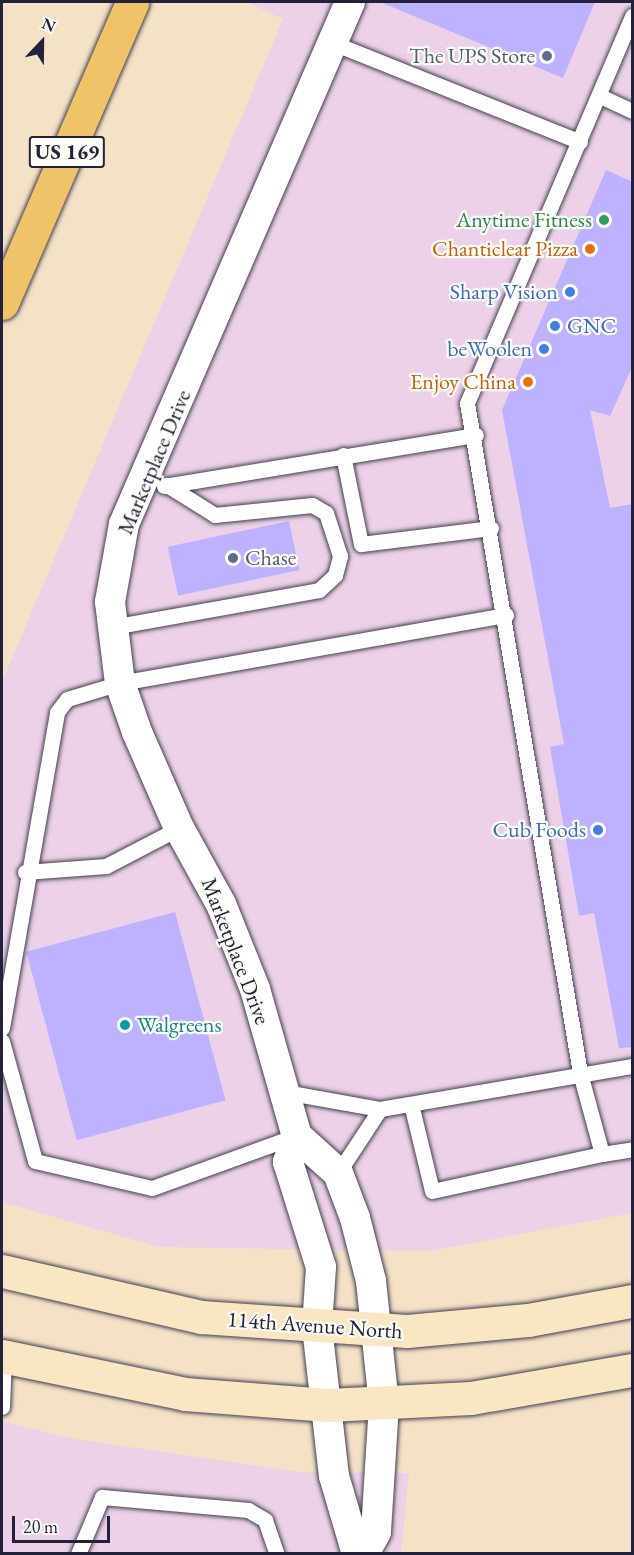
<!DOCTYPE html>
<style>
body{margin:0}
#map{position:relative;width:634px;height:1555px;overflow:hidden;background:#f4e2c7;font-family:"EB Garamond",serif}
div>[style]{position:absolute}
.built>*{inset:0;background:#ecd1e9}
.building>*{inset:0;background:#bdb2ff;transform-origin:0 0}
.roads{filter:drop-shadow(0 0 2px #423f50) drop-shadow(0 0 2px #423f50)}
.lane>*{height:15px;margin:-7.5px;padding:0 7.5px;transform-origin:7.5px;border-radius:7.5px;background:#fff}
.street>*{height:30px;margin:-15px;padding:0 15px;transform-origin:15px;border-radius:15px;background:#fff}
.secondary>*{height:33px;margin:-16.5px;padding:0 16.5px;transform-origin:16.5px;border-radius:16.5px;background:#f9e7c3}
.highway>*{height:33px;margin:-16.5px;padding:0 16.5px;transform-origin:16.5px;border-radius:16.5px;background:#efc469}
.dots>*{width:16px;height:16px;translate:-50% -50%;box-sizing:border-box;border:3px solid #fdfcf7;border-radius:50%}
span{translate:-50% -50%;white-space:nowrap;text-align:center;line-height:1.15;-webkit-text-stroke:4.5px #fdfcf7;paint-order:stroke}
.shield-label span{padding:2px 4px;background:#fdfcf7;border:2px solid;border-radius:4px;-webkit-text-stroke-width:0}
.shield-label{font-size:21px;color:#22223b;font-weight:700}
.service-label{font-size:22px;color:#4e5e75}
.right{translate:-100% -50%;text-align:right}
.left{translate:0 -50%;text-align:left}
.leisure-label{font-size:22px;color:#27864d}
.food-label{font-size:22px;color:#c56008}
.shop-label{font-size:22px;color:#366cbe}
.street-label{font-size:22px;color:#22223b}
.culture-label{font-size:22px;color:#0d838f}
.frame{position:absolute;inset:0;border:3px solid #22223b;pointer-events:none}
.north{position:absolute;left:12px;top:12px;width:60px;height:60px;-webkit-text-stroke:4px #fdfcf7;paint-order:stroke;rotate:22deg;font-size:16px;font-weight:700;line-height:24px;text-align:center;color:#22223b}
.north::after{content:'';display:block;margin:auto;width:21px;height:27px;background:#22223b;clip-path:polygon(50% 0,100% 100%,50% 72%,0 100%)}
.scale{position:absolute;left:12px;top:1516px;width:98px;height:27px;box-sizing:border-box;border:3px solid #22223b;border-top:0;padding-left:8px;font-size:18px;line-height:21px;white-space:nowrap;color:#22223b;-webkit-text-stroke:4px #fdfcf7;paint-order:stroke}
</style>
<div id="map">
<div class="built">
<div style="clip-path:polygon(246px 2px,632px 2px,632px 1213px,430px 1251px,159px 1247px,2px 1202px,2px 682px,283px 19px)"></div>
<div style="clip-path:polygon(2px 1421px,69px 1438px,299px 1472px,409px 1473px,401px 1553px,2px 1553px)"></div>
</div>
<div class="building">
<div style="clip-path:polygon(380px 2px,595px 2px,563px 78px)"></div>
<div style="clip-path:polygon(606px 170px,633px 182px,633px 365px,610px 416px,590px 410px,610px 508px,633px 504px,633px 1047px,619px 1048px,594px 913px,579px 916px,550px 747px,564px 744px,502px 410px)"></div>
<div style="left:289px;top:521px;width:50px;height:124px;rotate:78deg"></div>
<div style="left:175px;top:912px;width:195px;height:154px;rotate:75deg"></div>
</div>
<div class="roads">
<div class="lane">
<div style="left:333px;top:43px;width:266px;rotate:21.8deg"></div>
<div style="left:600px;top:96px;width:35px;rotate:25deg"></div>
<div style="left:343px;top:455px;width:91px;rotate:78.6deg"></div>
<div style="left:361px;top:544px;width:131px;rotate:-7deg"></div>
<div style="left:164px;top:486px;width:316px;rotate:-9.3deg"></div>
<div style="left:112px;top:627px;width:210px;rotate:-10.1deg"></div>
<div style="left:319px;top:590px;width:22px;rotate:-43deg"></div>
<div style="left:335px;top:575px;width:20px;rotate:-75deg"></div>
<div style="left:340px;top:556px;width:45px;rotate:-108deg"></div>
<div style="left:326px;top:513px;width:16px;rotate:-150deg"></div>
<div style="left:312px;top:505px;width:98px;rotate:174.1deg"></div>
<div style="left:215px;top:515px;width:57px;rotate:-148deg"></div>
<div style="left:25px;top:872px;width:81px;rotate:-4.2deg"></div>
<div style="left:106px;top:866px;width:82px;rotate:-27.5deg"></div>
<div style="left:2px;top:1028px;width:321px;rotate:-80.1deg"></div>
<div style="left:57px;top:712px;width:16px;rotate:-52deg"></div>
<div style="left:67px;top:699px;width:55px;rotate:-16.8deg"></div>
<div style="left:120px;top:683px;width:392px;rotate:-10deg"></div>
<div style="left:2px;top:1041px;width:124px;rotate:74.6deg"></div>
<div style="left:35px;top:1161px;width:120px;rotate:13deg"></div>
<div style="left:152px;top:1188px;width:153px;rotate:-19.9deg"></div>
<div style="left:285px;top:1092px;width:97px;rotate:10.1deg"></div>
<div style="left:380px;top:1109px;width:77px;rotate:123.3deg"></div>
<div style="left:411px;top:1104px;width:89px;rotate:76.4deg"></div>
<div style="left:432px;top:1191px;width:174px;rotate:-12.3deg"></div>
<div style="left:602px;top:1154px;width:84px;rotate:-105.2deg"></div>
<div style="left:580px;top:1073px;width:679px;rotate:-99.57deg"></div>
<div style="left:467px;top:403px;width:421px;rotate:-66.9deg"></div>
<div style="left:380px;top:1109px;width:256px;rotate:-9.7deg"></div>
<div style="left:602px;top:1154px;width:30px;rotate:-9deg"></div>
<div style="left:2px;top:1407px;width:50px;rotate:-87.7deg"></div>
<div style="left:78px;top:1554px;width:62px;rotate:-67.2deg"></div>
<div style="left:102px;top:1497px;width:147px;rotate:5.1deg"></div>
<div style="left:248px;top:1510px;width:20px;rotate:30deg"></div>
<div style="left:265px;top:1520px;width:36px;rotate:71deg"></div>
</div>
<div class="street">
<div style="left:350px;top:2px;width:569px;rotate:113.41deg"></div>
<div style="left:124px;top:524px;width:79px;rotate:100.2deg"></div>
<div style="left:110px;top:602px;width:82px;rotate:83deg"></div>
<div style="left:120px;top:683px;width:52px;rotate:70.9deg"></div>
<div style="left:137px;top:732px;width:105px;rotate:66.4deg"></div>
<div style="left:179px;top:828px;width:87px;rotate:61.1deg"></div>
<div style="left:221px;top:904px;width:92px;rotate:68.2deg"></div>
<div style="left:255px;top:989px;width:153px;rotate:74.1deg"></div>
<div style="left:297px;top:1136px;width:55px;rotate:42.1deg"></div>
<div style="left:338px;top:1173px;width:48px;rotate:69.3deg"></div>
<div style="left:355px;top:1218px;width:65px;rotate:75.7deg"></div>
<div style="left:371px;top:1281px;width:124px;rotate:84deg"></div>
<div style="left:384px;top:1404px;width:128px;rotate:93.6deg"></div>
<div style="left:376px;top:1532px;width:25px;rotate:119deg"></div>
<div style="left:297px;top:1136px;width:28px;rotate:109deg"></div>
<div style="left:288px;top:1162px;width:110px;rotate:72.6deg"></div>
<div style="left:321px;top:1267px;width:60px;rotate:93.8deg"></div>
<div style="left:317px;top:1327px;width:150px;rotate:83.5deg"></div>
<div style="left:334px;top:1476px;width:81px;rotate:73.6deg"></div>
</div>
<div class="secondary">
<div style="left:2px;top:1271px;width:204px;rotate:13deg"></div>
<div style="left:201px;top:1317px;width:206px;rotate:3.9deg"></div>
<div style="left:407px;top:1331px;width:121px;rotate:-5.2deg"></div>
<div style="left:528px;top:1320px;width:106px;rotate:-10.4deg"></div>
<div style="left:2px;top:1356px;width:187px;rotate:11.7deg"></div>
<div style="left:185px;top:1394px;width:143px;rotate:4.4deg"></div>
<div style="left:328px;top:1405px;width:143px;rotate:-2.8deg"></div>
<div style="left:471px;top:1398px;width:163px;rotate:-9.9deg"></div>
</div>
<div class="highway">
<div style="left:2px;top:303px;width:328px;rotate:-66.6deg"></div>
</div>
</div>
<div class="dots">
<div style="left:547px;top:56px;background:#5c6f8a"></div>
<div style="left:604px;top:220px;background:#2e9e5b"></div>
<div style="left:590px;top:249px;background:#e8710a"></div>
<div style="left:570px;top:292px;background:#3f7fe0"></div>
<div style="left:555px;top:326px;background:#3f7fe0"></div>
<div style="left:544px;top:349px;background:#3f7fe0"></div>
<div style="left:528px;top:382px;background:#e8710a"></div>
<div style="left:233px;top:558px;background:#5c6f8a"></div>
<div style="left:598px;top:830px;background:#3f7fe0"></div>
<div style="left:125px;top:1025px;background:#0f9aa8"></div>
</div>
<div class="shield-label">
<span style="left:67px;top:152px">US 169</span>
</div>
<div class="service-label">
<span class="right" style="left:535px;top:56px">The UPS Store</span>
<span class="left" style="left:245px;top:558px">Chase</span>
</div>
<div class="leisure-label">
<span class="right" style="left:592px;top:220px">Anytime Fitness</span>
</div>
<div class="food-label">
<span class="right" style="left:578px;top:249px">Chanticlear Pizza</span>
<span class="right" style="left:516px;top:382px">Enjoy China</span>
</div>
<div class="shop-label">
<span class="right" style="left:558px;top:292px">Sharp Vision</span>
<span class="left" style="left:567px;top:326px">GNC</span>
<span class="right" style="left:532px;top:349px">beWoolen</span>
<span class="right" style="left:586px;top:830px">Cub Foods</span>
</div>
<div class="street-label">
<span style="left:154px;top:462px;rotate:-67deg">Marketplace Drive</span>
<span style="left:236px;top:951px;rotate:69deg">Marketplace Drive</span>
<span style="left:315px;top:1325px;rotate:4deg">114th Avenue North</span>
</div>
<div class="culture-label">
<span class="left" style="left:137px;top:1025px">Walgreens</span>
</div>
<div class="frame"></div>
<div class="north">N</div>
<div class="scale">20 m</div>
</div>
